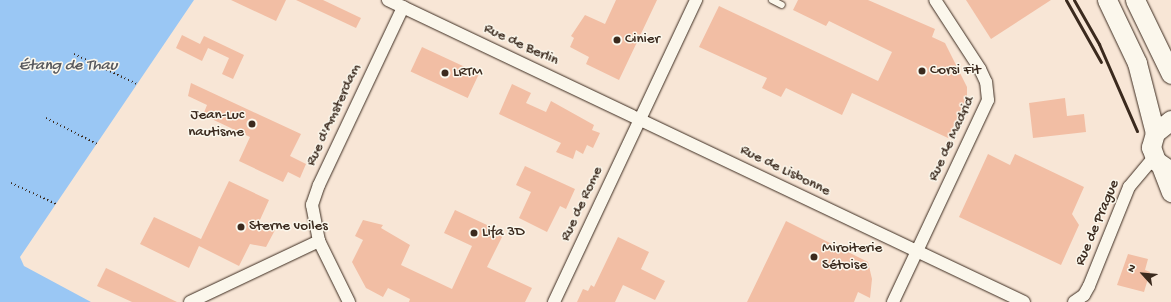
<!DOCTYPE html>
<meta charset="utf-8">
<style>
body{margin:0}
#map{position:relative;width:1171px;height:302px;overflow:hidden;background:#f8e6d6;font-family:"Gochi Hand",sans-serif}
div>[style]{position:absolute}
.water>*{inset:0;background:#9ac7f4}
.building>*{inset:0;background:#f2bea4;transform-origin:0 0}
.path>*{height:2px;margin-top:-1px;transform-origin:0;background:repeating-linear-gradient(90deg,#3b2a1e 0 1px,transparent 0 4px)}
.roads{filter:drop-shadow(0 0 1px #3b2a1e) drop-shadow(0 0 1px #3b2a1e)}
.service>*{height:6px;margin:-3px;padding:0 3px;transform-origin:3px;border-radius:3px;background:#fbf7ec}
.minor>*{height:12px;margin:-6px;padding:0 6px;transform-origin:6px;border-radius:6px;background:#fbf7ec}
.primary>*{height:19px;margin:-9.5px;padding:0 9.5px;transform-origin:9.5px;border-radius:9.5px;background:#fbf7ec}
.rail>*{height:3px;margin:-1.5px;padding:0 1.5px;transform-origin:1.5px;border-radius:1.5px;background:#3b2a1e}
.dots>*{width:11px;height:11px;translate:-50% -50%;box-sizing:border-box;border:2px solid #fbf7ec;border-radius:50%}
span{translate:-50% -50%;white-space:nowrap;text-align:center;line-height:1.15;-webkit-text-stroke:3px #fbf7ec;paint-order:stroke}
.poi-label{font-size:15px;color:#3b2a1e}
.left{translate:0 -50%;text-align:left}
.right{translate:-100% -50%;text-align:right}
.street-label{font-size:15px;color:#3b2a1e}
.water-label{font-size:16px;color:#58595e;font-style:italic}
.north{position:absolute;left:1123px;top:254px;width:40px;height:40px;-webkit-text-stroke:3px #fbf7ec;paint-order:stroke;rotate:297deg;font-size:11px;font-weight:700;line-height:16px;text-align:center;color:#3b2a1e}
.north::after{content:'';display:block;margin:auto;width:14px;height:18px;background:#3b2a1e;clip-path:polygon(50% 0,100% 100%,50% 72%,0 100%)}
</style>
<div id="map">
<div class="water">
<div style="clip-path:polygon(0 0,194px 0,20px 257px,24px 266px,91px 302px,0 302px)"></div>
</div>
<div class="building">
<div style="clip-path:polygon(231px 0,286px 0,276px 21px)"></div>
<div style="clip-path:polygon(296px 0,323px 0,361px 18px,356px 28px)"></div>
<div style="clip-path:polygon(616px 0,657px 0,619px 80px,586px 64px,589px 57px,570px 47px,574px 38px,571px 36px,585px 15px,605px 24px)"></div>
<div style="clip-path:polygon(798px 0,868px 0,935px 29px,932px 37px,945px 43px,967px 87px,967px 97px,948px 138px,852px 93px,842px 115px,786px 88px,781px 97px,762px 88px,767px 78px,699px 47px,719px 6px,878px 81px,892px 52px,829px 21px,826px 26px,793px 10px)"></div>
<div style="clip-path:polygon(966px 0,1051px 0,991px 39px)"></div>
<div style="clip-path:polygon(182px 35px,200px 44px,204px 36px,244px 55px,233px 79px,222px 74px,229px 58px,208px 48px,202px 61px,176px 48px)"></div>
<div style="left:422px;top:47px;width:63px;height:27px;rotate:25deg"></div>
<div style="clip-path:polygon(191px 83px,301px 134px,290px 156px,306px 164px,300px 178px,288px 172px,283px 182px,239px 161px,250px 137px,203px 115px,207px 105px,188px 96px)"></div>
<div style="clip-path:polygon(512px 84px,531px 93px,526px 103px,546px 112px,551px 101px,594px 125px,592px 130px,600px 133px,593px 148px,587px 145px,583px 154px,576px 150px,573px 159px,556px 152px,561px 143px,499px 114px)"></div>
<div style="clip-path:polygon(1065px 98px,1067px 116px,1084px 114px,1086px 132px,1033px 138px,1029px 103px)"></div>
<div style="clip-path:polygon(988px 154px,1010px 165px,1015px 154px,1084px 187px,1072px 214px,1079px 225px,1061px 265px,959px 217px)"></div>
<div style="clip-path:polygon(525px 166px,575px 189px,566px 209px,560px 206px,547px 232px,519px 218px,531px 192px,516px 185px)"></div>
<div style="clip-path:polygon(229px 181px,269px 200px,259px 222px,275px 230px,266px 247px,250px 244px,239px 266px,199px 246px,189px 268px,140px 244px,154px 217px,201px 239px)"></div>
<div style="clip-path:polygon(455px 210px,504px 233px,487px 267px,532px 288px,525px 302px,409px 302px,410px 299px,388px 288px,383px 297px,366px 288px,352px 262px,363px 240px,355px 236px,363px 220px,383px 225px,381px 228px,410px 245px,401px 265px,452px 289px,472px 246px,444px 233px)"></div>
<div style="clip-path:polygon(786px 221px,868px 262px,872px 279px,870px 298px,858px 292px,854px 302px,747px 302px)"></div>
<div style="clip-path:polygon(618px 237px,649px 252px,641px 269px,665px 281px,655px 300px,623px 285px,615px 302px,577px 302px,583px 289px,588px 291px,591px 285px,594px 287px)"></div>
<div style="clip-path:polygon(1128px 254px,1148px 259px,1145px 270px,1150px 272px,1144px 292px,1117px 285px)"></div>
<div style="clip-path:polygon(106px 268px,177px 302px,132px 302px,97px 286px)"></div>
</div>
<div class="path">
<div style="left:74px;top:54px;width:70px;rotate:25.5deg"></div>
<div style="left:46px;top:118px;width:57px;rotate:27deg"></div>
<div style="left:11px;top:183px;width:50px;rotate:25deg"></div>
</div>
<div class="roads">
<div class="service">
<div style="left:772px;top:0;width:11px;rotate:27deg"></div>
</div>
<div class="minor">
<div style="left:388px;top:0;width:704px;rotate:25.4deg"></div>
<div style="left:190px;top:302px;width:143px;rotate:-25.3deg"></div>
<div style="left:349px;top:302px;width:68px;rotate:-116.2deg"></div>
<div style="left:319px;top:241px;width:37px;rotate:-101deg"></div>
<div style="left:312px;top:205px;width:21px;rotate:-71deg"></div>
<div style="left:319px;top:185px;width:197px;rotate:-64.7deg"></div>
<div style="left:554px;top:302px;width:334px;rotate:-64.8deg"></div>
<div style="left:893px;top:302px;width:223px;rotate:-64.8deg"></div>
<div style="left:988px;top:100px;width:18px;rotate:-96deg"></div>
<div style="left:986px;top:82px;width:14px;rotate:-115deg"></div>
<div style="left:980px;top:69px;width:82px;rotate:-123.1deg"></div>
<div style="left:1074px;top:302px;width:12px;rotate:-35deg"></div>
<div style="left:1084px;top:295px;width:10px;rotate:-61deg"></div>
<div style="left:1089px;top:286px;width:107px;rotate:-68deg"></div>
<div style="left:1129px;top:187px;width:39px;rotate:-50deg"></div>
</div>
<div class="primary">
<div style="left:1107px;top:0;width:70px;rotate:64.5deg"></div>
<div style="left:1137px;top:63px;width:72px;rotate:75.6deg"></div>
<div style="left:1135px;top:0;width:82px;rotate:64.1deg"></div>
<div style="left:1171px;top:120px;width:21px;rotate:141deg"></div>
<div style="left:1155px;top:133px;width:15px;rotate:106deg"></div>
<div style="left:1151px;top:147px;width:15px;rotate:70deg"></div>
<div style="left:1156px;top:161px;width:18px;rotate:34deg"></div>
<div style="left:1161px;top:166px;width:28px;rotate:69deg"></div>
</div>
</div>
<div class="rail">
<div style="left:1066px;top:0;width:71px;rotate:60.6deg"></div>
<div style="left:1074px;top:0;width:51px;rotate:60.4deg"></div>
<div style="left:1099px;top:44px;width:95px;rotate:66.4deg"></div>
</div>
<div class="dots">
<div style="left:617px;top:40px;background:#3b2a1e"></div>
<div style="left:922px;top:71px;background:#3b2a1e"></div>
<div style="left:445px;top:73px;background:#3b2a1e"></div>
<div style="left:252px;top:124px;background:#3b2a1e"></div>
<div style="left:241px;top:227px;background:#3b2a1e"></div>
<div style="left:474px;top:233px;background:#3b2a1e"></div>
<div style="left:814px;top:257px;background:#3b2a1e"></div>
</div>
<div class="poi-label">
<span class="left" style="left:625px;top:40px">Cinier</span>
<span class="left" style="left:930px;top:71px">Corsi Fit</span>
<span class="left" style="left:453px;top:73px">LRTM</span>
<span class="right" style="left:244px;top:124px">Jean-Luc<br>nautisme</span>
<span class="left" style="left:249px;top:227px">Sterne voiles</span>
<span class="left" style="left:482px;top:233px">Lifa 3D</span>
<span class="left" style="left:822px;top:257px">Miroiterie<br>Sétoise</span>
</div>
<div class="street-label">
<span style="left:521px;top:45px;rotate:25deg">Rue de Berlin</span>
<span style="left:334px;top:115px;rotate:-65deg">Rue d'Amsterdam</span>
<span style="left:952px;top:139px;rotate:-65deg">Rue de Madrid</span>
<span style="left:785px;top:171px;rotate:26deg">Rue de Lisbonne</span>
<span style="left:582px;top:204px;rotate:-65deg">Rue de Rome</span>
<span style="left:1098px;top:223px;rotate:-67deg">Rue de Prague</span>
</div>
<div class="water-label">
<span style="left:68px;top:67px">Étang de Thau</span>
</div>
<div class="north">N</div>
</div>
